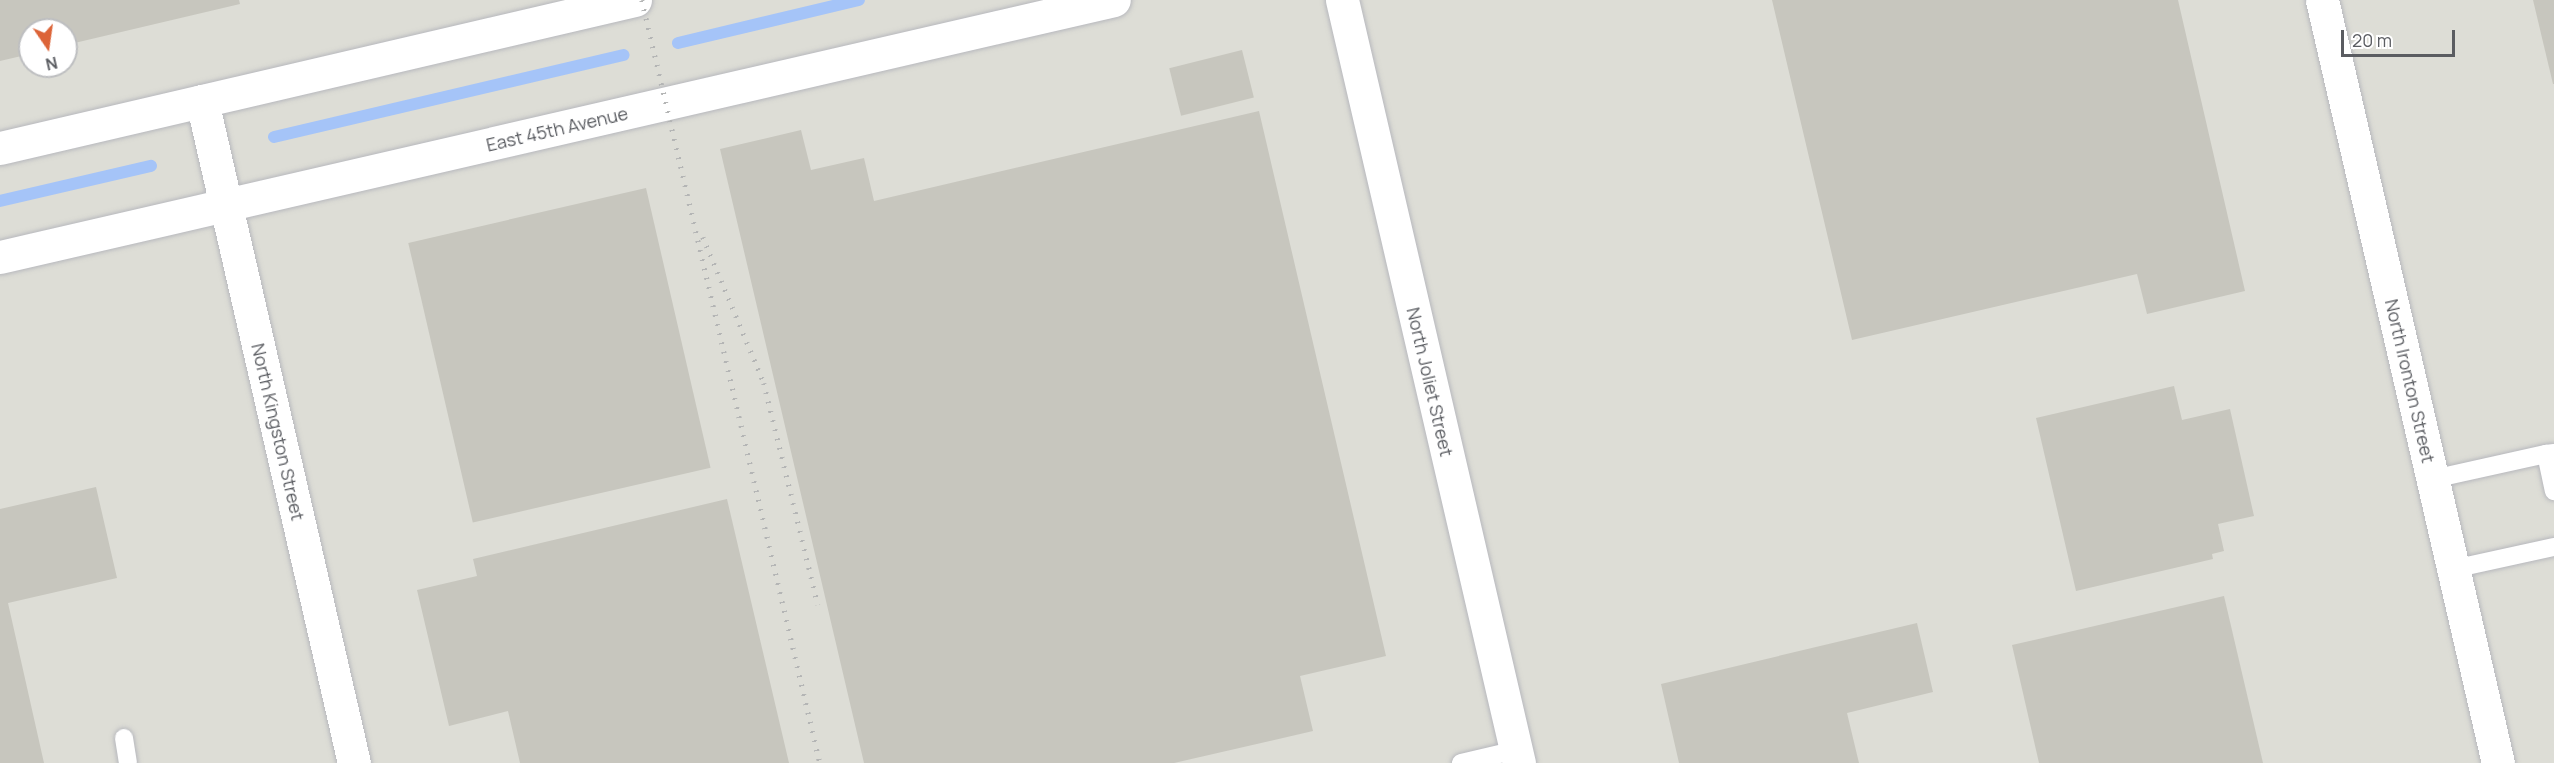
<!DOCTYPE html>
<style>
body{margin:0}
#map{position:relative;width:2554px;height:763px;overflow:hidden;background:#ecece2;font-family:Manrope,sans-serif}
div>[style]{position:absolute}
.industrial>*{inset:0;background:#ddddd6}
.stream>*{height:12px;margin:-6px;padding:0 6px;transform-origin:6px;border-radius:6px;background:#a5c4f8}
.building>*{inset:0;background:#c7c6be;transform-origin:0 0}
.roads{filter:drop-shadow(0 0 2px #b7b8bd) drop-shadow(0 0 2px #b7b8bd)}
.lane>*{height:18px;margin:-9px;padding:0 9px;transform-origin:9px;border-radius:9px;background:#fff}
.street>*{height:33px;margin:-16.5px;padding:0 16.5px;transform-origin:16.5px;border-radius:16.5px;background:#fff}
.secondary>*{height:33px;margin:-16.5px;padding:0 16.5px;transform-origin:16.5px;border-radius:16.5px;background:#fff}
.rail>*{height:4.5px;margin-top:-2.25px;transform-origin:0;background:repeating-linear-gradient(90deg,#b4b5b5 0 1.5px,transparent 0 9.5px)}
span{translate:-50% -50%;white-space:nowrap;text-align:center;line-height:1.15;-webkit-text-stroke:6px #fff;paint-order:stroke}
.street-label{font-size:18px;color:#5a5c61}
.north{position:absolute;left:18px;top:18px;width:60px;height:60px;box-sizing:border-box;background:#fff;border:2px solid #bdbec0;border-radius:50%;rotate:167deg;font-size:16px;font-weight:700;line-height:24px;text-align:center;color:#5a5c61}
.north::after{content:'';display:block;margin:auto;width:21px;height:27px;background:#dc6438;clip-path:polygon(50% 0,100% 100%,50% 72%,0 100%)}
.scale{position:absolute;left:2341px;top:30px;width:114px;height:27px;box-sizing:border-box;border:3px solid #5a5c61;border-top:0;padding-left:8px;font-size:18px;line-height:21px;white-space:nowrap;color:#5a5c61;-webkit-text-stroke:4px #fff;paint-order:stroke}
</style>
<div id="map">
<div class="industrial">
<div style="clip-path:polygon(evenodd,0 0,2554px 0,2554px 763px,0 763px,0 0,30px 30px,66px 30px,66px 66px,30px 66px,30px 30px)"></div>
</div>
<div class="stream">
<div style="left:678px;top:43px;width:186px;rotate:-13.4deg"></div>
<div style="left:274px;top:137px;width:359px;rotate:-13.2deg"></div>
<div style="left:0;top:201px;width:155px;rotate:-13.1deg"></div>
</div>
<div class="building">
<div style="clip-path:polygon(0 0,239px 0,240px 4px,66px 45px,66px 30px,30px 30px,30px 54px,0 61px)"></div>
<div style="clip-path:polygon(1772px 0,2178px 0,2245px 291px,2147px 314px,2137px 274px,1852px 340px)"></div>
<div style="clip-path:polygon(2533px 0,2554px 0,2554px 84px,2553px 84px)"></div>
<div style="left:1242px;top:50px;width:49px;height:75px;rotate:76deg"></div>
<div style="clip-path:polygon(1259px 111px,1386px 656px,1300px 676px,1313px 731px,1174px 763px,864px 763px,720px 149px,801px 130px,811px 170px,864px 158px,874px 201px)"></div>
<div style="left:646px;top:188px;width:287px;height:244px;rotate:77deg"></div>
<div style="clip-path:polygon(2174px 386px,2182px 420px,2230px 409px,2254px 516px,2218px 524px,2224px 551px,2212px 554px,2213px 559px,2076px 591px,2036px 418px)"></div>
<div style="clip-path:polygon(96px 487px,117px 578px,8px 603px,44px 763px,0 763px,0 509px)"></div>
<div style="clip-path:polygon(727px 499px,789px 763px,520px 763px,508px 711px,449px 726px,417px 590px,477px 576px,473px 559px)"></div>
<div style="clip-path:polygon(2224px 596px,2263px 763px,2039px 763px,2012px 645px)"></div>
<div style="clip-path:polygon(1917px 623px,1933px 692px,1847px 713px,1859px 763px,1679px 763px,1661px 684px)"></div>
</div>
<div class="roads">
<div class="lane">
<div style="left:2554px;top:453px;width:8px;rotate:173deg"></div>
<div style="left:2546px;top:454px;width:38px;rotate:78deg"></div>
<div style="left:2433px;top:479px;width:116px;rotate:-12.5deg"></div>
<div style="left:2453px;top:569px;width:103px;rotate:-12.3deg"></div>
<div style="left:124px;top:738px;width:25px;rotate:81deg"></div>
<div style="left:1461px;top:763px;width:57px;rotate:-13.3deg"></div>
</div>
<div class="street">
<div style="left:1342px;top:0;width:783px;rotate:76.94deg"></div>
<div style="left:2322px;top:0;width:783px;rotate:77.01deg"></div>
<div style="left:202px;top:101px;width:679px;rotate:77.07deg"></div>
</div>
<div class="secondary">
<div style="left:0;top:148px;width:652px;rotate:-13.12deg"></div>
<div style="left:0;top:257px;width:1143px;rotate:-12.99deg"></div>
</div>
</div>
<div class="rail">
<div style="left:642px;top:0;width:783px;rotate:76.87deg"></div>
<div style="left:703px;top:237px;width:158px;rotate:67.3deg"></div>
<div style="left:764px;top:383px;width:228px;rotate:76.3deg"></div>
</div>
<div class="street-label">
<span style="left:557px;top:129px;rotate:-13deg">East 45th Avenue</span>
<span style="left:2410px;top:381px;rotate:77deg">North Ironton Street</span>
<span style="left:1430px;top:382px;rotate:77deg">North Joliet Street</span>
<span style="left:278px;top:432px;rotate:77deg">North Kingston Street</span>
</div>
<div class="north">N</div>
<div class="scale">20 m</div>
</div>
